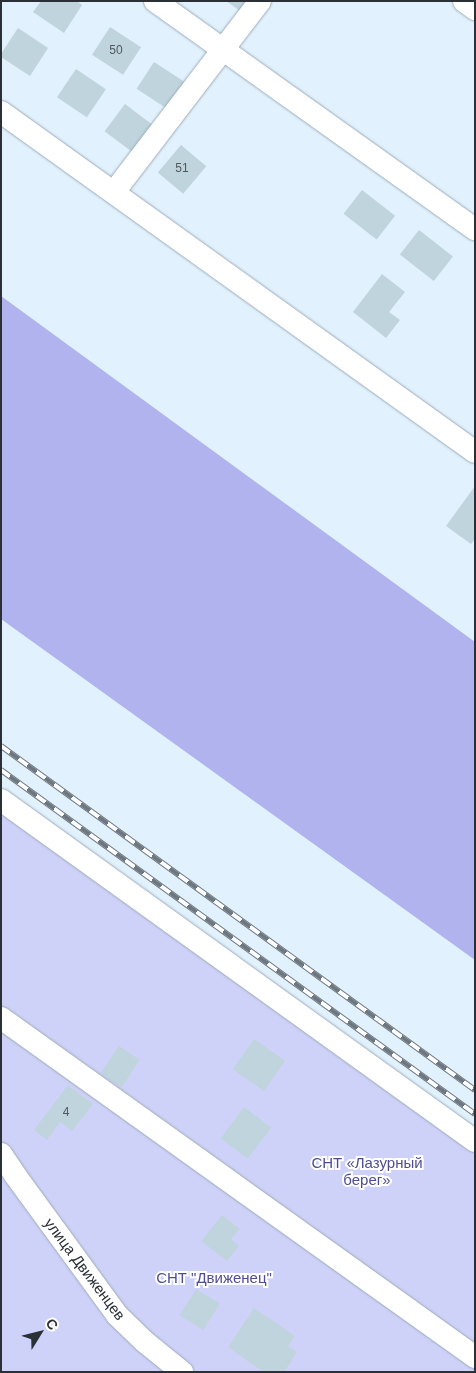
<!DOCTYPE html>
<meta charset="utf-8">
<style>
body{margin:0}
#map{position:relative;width:476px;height:1373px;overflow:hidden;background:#e1f1fe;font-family:Helvetica,sans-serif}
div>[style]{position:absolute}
.green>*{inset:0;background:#cfd2f8}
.forest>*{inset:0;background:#b0b3ed}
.building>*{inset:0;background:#bfd4dc;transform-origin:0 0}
.roads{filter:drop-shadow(0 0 1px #9cacb8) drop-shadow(0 0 1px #9cacb8)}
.minor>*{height:22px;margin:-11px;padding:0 11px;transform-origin:11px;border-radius:11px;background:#fff}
.rail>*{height:5.5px;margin-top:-2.75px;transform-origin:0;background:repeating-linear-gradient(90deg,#fff 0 11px,#6e777f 0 22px);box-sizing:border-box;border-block:1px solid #6e777f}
span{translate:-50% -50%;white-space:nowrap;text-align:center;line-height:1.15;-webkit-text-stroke:4px #fff;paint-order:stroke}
.number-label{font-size:12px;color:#4f595f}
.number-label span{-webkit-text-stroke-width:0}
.park-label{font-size:15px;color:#4e4d93}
.street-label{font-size:15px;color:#2a3035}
.frame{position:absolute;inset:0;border:2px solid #2a3035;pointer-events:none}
.north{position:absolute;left:15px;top:1308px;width:50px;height:50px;-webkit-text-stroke:4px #fff;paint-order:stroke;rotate:54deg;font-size:14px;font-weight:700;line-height:20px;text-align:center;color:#2a3035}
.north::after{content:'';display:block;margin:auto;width:18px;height:22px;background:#2a3035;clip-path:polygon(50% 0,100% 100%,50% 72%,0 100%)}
</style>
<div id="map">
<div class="green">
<div style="clip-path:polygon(1px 804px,475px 1144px,475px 1372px,1px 1372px)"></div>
</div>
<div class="forest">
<div style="clip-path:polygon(1px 296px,475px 642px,475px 960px,1px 619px)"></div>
</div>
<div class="building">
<div style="clip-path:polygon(41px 1px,77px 1px,82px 5px,64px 33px,33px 12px)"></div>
<div style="clip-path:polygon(226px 1px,250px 1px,242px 12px)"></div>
<div style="left:110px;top:27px;width:37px;height:33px;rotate:33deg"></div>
<div style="clip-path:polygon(18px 28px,48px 48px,30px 76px,1px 57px,1px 54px)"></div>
<div style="left:154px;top:62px;width:37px;height:32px;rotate:33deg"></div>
<div style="left:76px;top:69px;width:36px;height:34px;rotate:34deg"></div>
<div style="left:125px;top:104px;width:36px;height:34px;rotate:37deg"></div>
<div style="left:181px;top:145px;width:33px;height:36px;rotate:40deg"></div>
<div style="left:362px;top:190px;width:42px;height:30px;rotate:38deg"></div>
<div style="left:419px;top:230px;width:43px;height:31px;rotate:38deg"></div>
<div style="clip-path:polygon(382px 274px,405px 292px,389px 312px,400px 320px,386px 338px,353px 312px)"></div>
<div style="clip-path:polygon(475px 486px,475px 539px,471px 544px,446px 526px)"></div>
<div style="left:254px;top:1039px;width:38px;height:37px;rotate:35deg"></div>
<div style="left:119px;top:1046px;width:25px;height:33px;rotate:34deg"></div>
<div style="clip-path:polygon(68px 1085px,93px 1104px,72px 1131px,60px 1122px,47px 1140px,34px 1130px)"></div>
<div style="left:244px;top:1107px;width:34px;height:39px;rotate:37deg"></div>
<div style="clip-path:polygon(222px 1215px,240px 1229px,231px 1239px,239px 1246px,227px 1261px,201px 1241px)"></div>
<div style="left:196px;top:1289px;width:28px;height:31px;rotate:32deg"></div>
<div style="clip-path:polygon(254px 1308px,295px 1336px,288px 1346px,297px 1352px,284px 1372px,263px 1372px,228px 1347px)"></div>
</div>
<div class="roads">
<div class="minor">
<div style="left:155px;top:1px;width:393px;rotate:35.5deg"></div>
<div style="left:464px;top:1px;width:14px;rotate:36deg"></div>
<div style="left:1px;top:112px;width:583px;rotate:35.65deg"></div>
<div style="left:114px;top:192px;width:240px;rotate:-52.6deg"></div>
<div style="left:1px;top:800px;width:584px;rotate:35.73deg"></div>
<div style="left:1px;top:1018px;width:583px;rotate:35.57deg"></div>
<div style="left:1px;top:1154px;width:25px;rotate:56deg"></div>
<div style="left:15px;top:1175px;width:173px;rotate:53.9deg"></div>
<div style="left:117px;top:1315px;width:39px;rotate:44deg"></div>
<div style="left:145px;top:1342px;width:48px;rotate:39deg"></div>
</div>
</div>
<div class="rail">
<div style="left:1px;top:746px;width:586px;rotate:35.97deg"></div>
<div style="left:1px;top:770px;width:586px;rotate:35.97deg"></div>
</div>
<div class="number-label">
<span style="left:116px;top:51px">50</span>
<span style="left:182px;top:169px">51</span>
<span style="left:66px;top:1113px">4</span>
</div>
<div class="park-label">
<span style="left:367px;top:1171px">СНТ «Лазурный<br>берег»</span>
<span style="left:214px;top:1278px">СНТ "Движенец"</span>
</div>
<div class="street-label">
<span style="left:85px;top:1269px;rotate:53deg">улица Движенцев</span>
</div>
<div class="frame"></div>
<div class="north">С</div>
</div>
